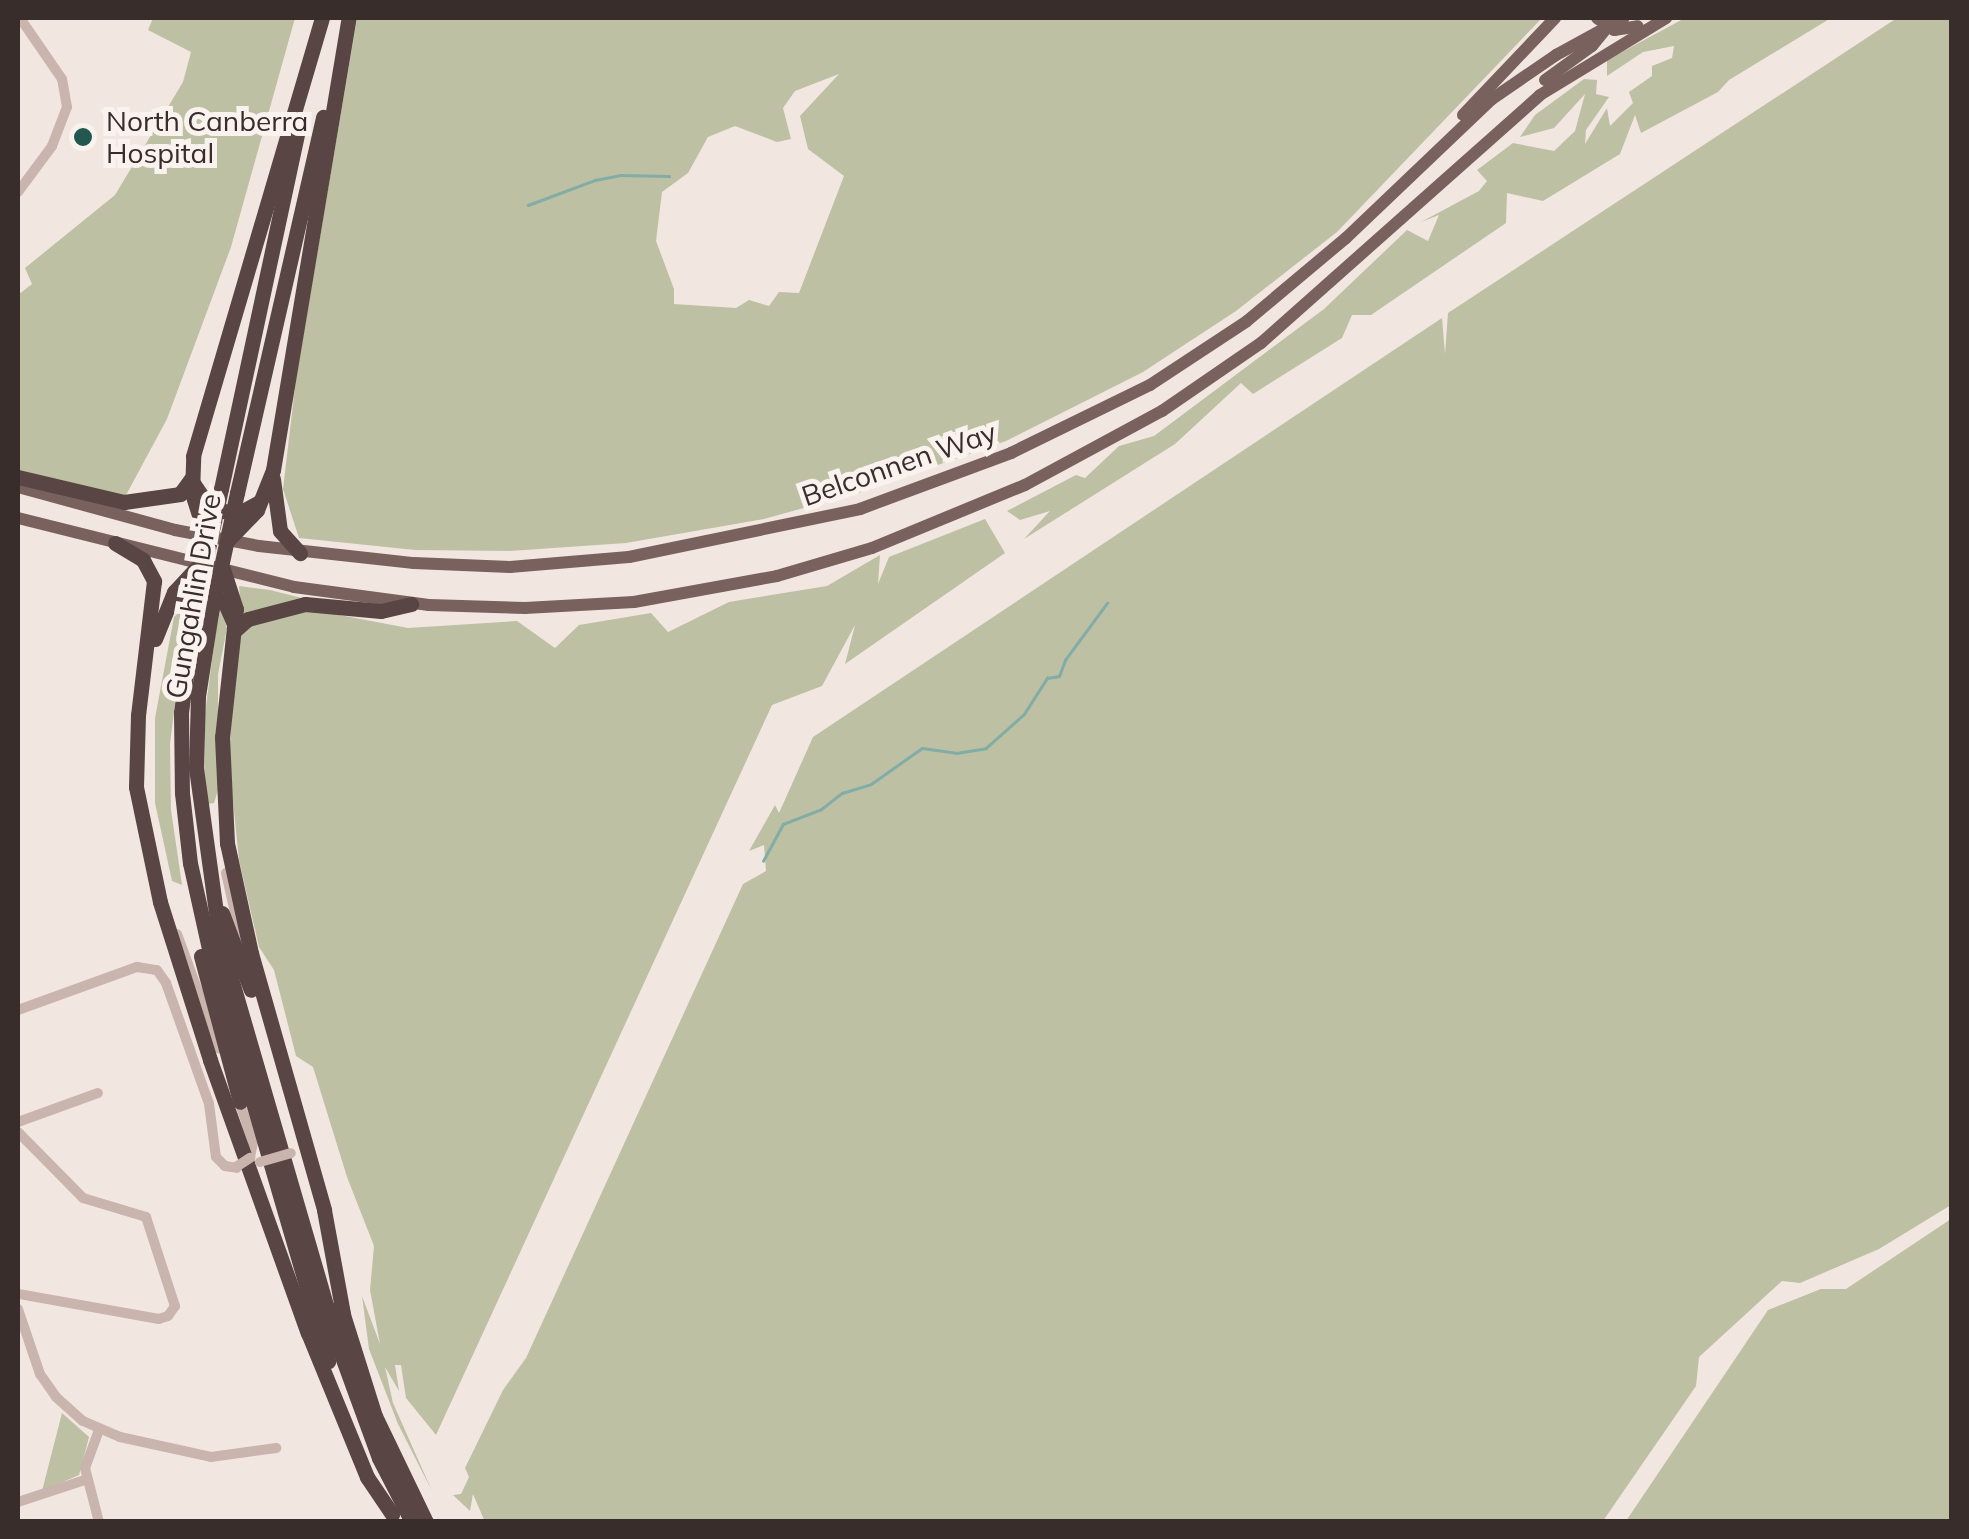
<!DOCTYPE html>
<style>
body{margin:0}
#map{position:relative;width:1969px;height:1539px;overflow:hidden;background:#f2e6e1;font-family:Mulish,sans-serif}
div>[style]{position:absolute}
.green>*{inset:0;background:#bdc0a2}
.stream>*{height:2.5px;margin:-1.25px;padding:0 1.25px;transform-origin:1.25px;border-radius:1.25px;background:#82ada6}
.minor>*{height:10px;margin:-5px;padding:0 5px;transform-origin:5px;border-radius:5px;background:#cab4ae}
.major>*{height:12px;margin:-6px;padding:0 6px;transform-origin:6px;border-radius:6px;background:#79615e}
.highway>*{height:15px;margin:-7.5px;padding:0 7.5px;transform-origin:7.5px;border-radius:7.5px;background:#594543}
.minor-bridge>*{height:10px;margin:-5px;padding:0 5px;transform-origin:5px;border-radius:5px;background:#cab4ae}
.highway-bridge>*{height:15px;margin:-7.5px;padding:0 7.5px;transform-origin:7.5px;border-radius:7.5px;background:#594543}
.dots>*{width:28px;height:28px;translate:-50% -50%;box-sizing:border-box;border:5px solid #faf2ee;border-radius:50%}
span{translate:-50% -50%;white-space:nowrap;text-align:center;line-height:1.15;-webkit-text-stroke:10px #faf2ee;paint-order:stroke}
.poi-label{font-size:28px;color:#392d2b}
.left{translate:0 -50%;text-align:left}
.street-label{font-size:28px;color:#392d2b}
.frame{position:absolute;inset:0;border:20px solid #392d2b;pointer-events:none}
</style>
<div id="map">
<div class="green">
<div style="clip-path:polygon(153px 18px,295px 18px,231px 247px,167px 419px,125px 497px,18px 470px,18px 295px,32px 284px,25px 268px,115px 195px,183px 82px,191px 52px,148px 30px)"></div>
<div style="clip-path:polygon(evenodd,357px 18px,1542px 18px,1337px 232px,1236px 311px,1143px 372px,1006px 441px,861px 492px,764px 519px,626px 543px,510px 551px,415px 550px,299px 538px,283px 489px,296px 379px,357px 18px,839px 74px,800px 116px,808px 149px,844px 176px,799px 293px,779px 292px,769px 306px,749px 300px,736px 308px,674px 304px,674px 289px,656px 241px,662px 192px,688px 173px,708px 137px,735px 126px,777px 142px,791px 139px,783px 108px,795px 91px,839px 74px)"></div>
<div style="clip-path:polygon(1685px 18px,1831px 18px,1729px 80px,1718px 92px,1641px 133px,1635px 115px,1620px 154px,1543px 201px,1507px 193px,1506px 223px,1371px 315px,1352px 315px,1342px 338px,1253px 394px,1241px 383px,1175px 444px,1024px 539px,1050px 511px,1020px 520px,1007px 511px,1076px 475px,1085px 478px,1119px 446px,1154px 436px,1324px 309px,1407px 230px,1428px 241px,1439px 215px,1421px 222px,1479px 191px,1487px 181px,1477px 170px,1513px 143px,1554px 151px,1575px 131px,1585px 94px,1554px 128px,1520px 137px,1535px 115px,1584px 79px,1597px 80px,1596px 94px,1609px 97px,1586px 130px,1585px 144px,1607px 108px,1610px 126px,1633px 103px,1629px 92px,1652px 76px,1652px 66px,1672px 58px,1674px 46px,1643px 52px,1607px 76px,1607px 60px)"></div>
<div style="clip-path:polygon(1897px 18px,1952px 18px,1951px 1205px,1879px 1249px,1800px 1283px,1782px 1281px,1699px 1357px,1696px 1386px,1603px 1521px,485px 1522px,473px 1494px,470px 1511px,453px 1495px,461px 1494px,469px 1477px,465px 1468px,503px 1390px,526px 1358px,743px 884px,766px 871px,764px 845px,749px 851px,775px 805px,779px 813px,813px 737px,1442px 318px,1445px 354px,1448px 313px)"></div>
<div style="clip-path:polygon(985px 519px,1005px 553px,845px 664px,855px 625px,822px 686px,772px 705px,436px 1435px,406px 1398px,401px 1365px,395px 1365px,399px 1391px,385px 1367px,393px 1403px,432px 1491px,398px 1424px,369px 1349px,362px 1296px,380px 1344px,370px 1290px,374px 1246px,347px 1177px,313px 1067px,296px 1056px,274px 970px,259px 947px,239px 860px,229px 761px,236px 640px,248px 624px,308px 609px,408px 628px,517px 621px,555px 648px,579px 625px,651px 613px,668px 632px,729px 602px,827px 586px,880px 555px,878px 584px,889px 557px)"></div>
<div style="clip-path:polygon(239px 586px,270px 590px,302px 598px,242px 617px)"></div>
<div style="clip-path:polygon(205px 604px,221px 610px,227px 628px,218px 674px,218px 790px,214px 803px,208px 804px,204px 788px,205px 714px,218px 614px,187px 607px,170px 744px,171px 810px,182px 885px,172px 881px,155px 803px,155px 718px,174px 617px,186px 605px)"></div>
<div style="clip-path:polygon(1951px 1219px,1951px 1521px,1626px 1521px,1768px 1310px,1821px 1289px,1846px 1289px)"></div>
<div style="clip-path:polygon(62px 1413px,89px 1437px,79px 1475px,42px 1491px)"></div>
</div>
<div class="stream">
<div style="left:528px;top:205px;width:72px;rotate:-20.5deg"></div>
<div style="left:595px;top:180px;width:26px;rotate:-11deg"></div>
<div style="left:621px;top:175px;width:48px;rotate:1.2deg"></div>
<div style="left:763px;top:861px;width:42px;rotate:-61.6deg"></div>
<div style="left:783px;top:824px;width:40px;rotate:-21deg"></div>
<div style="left:820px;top:810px;width:28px;rotate:-38deg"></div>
<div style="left:842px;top:793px;width:30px;rotate:-17deg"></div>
<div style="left:871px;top:784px;width:62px;rotate:-35.2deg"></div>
<div style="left:922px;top:748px;width:34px;rotate:8deg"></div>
<div style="left:956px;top:753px;width:30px;rotate:-9deg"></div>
<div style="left:986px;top:748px;width:51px;rotate:-41.8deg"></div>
<div style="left:1024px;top:714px;width:43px;rotate:-57.4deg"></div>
<div style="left:1047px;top:678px;width:12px;rotate:-9deg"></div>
<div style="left:1059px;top:676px;width:17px;rotate:-69deg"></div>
<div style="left:1065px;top:660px;width:71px;rotate:-53.6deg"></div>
</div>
<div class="minor">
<div style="left:18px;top:192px;width:57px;rotate:-53.5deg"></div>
<div style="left:52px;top:146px;width:42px;rotate:-69deg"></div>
<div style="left:67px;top:107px;width:28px;rotate:-100deg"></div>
<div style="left:62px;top:79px;width:74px;rotate:-124.5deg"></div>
<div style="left:226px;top:873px;width:68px;rotate:77.2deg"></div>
<div style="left:177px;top:934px;width:122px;rotate:69.9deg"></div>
<div style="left:18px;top:1010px;width:127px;rotate:-19.9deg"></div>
<div style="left:137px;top:967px;width:20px;rotate:9deg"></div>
<div style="left:157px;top:970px;width:16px;rotate:55deg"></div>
<div style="left:166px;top:983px;width:128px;rotate:70.4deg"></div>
<div style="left:209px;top:1104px;width:53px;rotate:82.5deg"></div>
<div style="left:216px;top:1157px;width:13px;rotate:45deg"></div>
<div style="left:225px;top:1166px;width:12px;rotate:9deg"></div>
<div style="left:238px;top:1098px;width:46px;rotate:71.2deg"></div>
<div style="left:253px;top:1142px;width:16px;rotate:101deg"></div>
<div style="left:18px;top:1122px;width:85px;rotate:-19.9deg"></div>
<div style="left:18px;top:1132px;width:93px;rotate:45.4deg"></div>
<div style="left:83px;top:1198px;width:66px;rotate:16.8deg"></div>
<div style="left:146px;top:1217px;width:94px;rotate:72deg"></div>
<div style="left:175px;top:1306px;width:12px;rotate:125deg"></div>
<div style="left:168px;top:1316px;width:9px;rotate:162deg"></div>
<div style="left:159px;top:1319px;width:143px;rotate:-169.9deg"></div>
<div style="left:18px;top:1309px;width:69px;rotate:71.3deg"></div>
<div style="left:40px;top:1374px;width:28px;rotate:55deg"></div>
<div style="left:56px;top:1397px;width:36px;rotate:42deg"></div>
<div style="left:83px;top:1421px;width:40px;rotate:23.4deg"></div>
<div style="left:120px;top:1437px;width:93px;rotate:12.4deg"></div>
<div style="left:211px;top:1457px;width:66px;rotate:-7.9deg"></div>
<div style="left:99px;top:1430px;width:40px;rotate:110.2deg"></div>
<div style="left:85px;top:1468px;width:56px;rotate:75.5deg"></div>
<div style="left:18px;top:1502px;width:71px;rotate:-18.2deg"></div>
</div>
<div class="major">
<div style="left:1597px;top:18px;width:21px;rotate:35deg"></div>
<div style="left:1614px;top:30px;width:24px;rotate:-9deg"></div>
<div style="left:1545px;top:80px;width:58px;rotate:-35.9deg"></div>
<div style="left:1592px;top:46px;width:22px;rotate:-51deg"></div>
<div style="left:1463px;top:115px;width:134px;rotate:-46.5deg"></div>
<div style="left:18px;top:487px;width:163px;rotate:15.3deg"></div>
<div style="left:175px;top:530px;width:86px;rotate:10.8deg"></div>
<div style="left:259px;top:546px;width:156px;rotate:6.3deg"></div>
<div style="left:414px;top:563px;width:96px;rotate:2.4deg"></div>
<div style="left:510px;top:567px;width:119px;rotate:-4.8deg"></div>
<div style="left:629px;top:557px;width:236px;rotate:-11.7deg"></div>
<div style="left:860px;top:509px;width:161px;rotate:-20.3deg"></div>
<div style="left:1011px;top:453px;width:155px;rotate:-26.1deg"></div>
<div style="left:1150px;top:385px;width:116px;rotate:-33.4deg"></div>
<div style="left:1247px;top:321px;width:129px;rotate:-40deg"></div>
<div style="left:1346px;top:238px;width:202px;rotate:-43.6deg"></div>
<div style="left:1492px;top:99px;width:78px;rotate:-34.5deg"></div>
<div style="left:1556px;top:55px;width:77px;rotate:-28.6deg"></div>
<div style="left:18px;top:518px;width:284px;rotate:14deg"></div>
<div style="left:294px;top:587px;width:136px;rotate:7.6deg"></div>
<div style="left:429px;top:605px;width:96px;rotate:1.8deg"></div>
<div style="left:525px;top:608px;width:109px;rotate:-3.2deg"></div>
<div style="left:634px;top:602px;width:145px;rotate:-10.3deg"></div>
<div style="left:777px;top:576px;width:99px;rotate:-16.4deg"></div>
<div style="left:872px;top:548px;width:165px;rotate:-22.4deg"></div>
<div style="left:1025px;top:485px;width:156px;rotate:-28.4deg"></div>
<div style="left:1162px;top:411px;width:120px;rotate:-34.5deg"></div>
<div style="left:1261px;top:343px;width:373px;rotate:-41.6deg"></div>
<div style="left:1540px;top:95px;width:148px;rotate:-31.4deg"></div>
</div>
<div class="highway">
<div style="left:18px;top:477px;width:109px;rotate:13.3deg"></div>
<div style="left:124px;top:502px;width:57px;rotate:-8.1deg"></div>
<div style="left:180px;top:494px;width:19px;rotate:-54deg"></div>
<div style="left:273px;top:479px;width:52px;rotate:82.3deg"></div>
<div style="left:280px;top:531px;width:30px;rotate:48deg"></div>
<div style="left:193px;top:483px;width:23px;rotate:56deg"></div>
<div style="left:206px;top:502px;width:17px;rotate:31deg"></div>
<div style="left:221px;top:511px;width:20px;rotate:3deg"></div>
<div style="left:241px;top:512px;width:21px;rotate:-29deg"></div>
<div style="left:221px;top:489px;width:366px;rotate:-77.9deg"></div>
<div style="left:237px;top:493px;width:386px;rotate:-77.1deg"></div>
<div style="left:206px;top:537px;width:46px;rotate:-107.7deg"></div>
<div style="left:192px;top:493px;width:37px;rotate:-88deg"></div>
<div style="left:193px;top:456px;width:457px;rotate:-73.6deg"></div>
<div style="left:227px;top:541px;width:43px;rotate:-45.9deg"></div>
<div style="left:257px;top:510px;width:43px;rotate:-68.2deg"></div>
<div style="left:273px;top:470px;width:458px;rotate:-80.5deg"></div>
<div style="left:115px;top:543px;width:33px;rotate:31deg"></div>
<div style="left:143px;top:560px;width:24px;rotate:62deg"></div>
<div style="left:154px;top:581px;width:135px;rotate:96.8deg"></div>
<div style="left:138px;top:715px;width:72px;rotate:91.6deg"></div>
<div style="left:136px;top:787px;width:117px;rotate:78.2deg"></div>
<div style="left:160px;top:902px;width:166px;rotate:72.4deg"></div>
<div style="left:210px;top:1060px;width:290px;rotate:70.3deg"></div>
<div style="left:308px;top:1333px;width:156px;rotate:67.7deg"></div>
<div style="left:367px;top:1477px;width:45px;rotate:56deg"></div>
<div style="left:223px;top:569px;width:42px;rotate:72deg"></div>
<div style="left:236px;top:609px;width:129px;rotate:96.2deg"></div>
<div style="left:222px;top:737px;width:106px;rotate:87.3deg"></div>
<div style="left:227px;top:843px;width:113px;rotate:77.7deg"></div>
<div style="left:251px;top:953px;width:267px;rotate:74.1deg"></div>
<div style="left:324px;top:1210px;width:106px;rotate:79.6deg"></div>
<div style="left:171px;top:604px;width:21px;rotate:-35deg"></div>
<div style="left:188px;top:592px;width:19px"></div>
<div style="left:207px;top:592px;width:21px;rotate:31deg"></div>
<div style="left:225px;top:603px;width:21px;rotate:67deg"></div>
<div style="left:195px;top:609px;width:105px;rotate:97.7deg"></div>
<div style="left:181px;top:713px;width:80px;rotate:89.3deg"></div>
<div style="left:182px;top:793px;width:70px;rotate:83.5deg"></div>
<div style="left:190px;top:863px;width:97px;rotate:77.5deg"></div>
<div style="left:211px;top:958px;width:420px;rotate:73.8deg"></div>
<div style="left:211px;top:613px;width:84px;rotate:98.9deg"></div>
<div style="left:198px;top:696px;width:72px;rotate:91.6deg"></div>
<div style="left:196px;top:768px;width:174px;rotate:82.1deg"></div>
<div style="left:220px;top:940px;width:420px;rotate:73.8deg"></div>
<div style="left:337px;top:1343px;width:122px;rotate:69.9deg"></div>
<div style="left:379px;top:1458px;width:72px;rotate:62.7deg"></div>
<div style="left:234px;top:631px;width:18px;rotate:-41deg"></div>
<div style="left:248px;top:619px;width:59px;rotate:-14.7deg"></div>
<div style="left:305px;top:604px;width:76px;rotate:5.3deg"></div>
<div style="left:381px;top:611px;width:31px;rotate:-13deg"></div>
<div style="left:155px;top:639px;width:51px;rotate:-68deg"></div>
<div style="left:174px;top:592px;width:38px;rotate:-47deg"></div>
<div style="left:222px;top:913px;width:82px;rotate:69.4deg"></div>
<div style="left:201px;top:956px;width:151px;rotate:75deg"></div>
<div style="left:340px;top:1305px;width:116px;rotate:72.5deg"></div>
<div style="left:375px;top:1416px;width:118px;rotate:64.3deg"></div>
</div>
<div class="minor-bridge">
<div style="left:260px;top:1162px;width:32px;rotate:-16deg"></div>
<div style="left:236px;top:1167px;width:17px;rotate:-33deg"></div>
</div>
<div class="highway-bridge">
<div style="left:195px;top:609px;width:123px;rotate:-77.8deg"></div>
<div style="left:211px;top:613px;width:123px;rotate:-77.8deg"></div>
</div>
<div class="dots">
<div style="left:83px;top:137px;background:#235850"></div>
</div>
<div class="poi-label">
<span class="left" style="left:106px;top:137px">North Canberra<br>Hospital</span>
</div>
<div class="street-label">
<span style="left:899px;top:464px;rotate:-19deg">Belconnen Way</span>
<span style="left:193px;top:596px;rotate:-80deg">Gungahlin Drive</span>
</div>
<div class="frame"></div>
</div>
